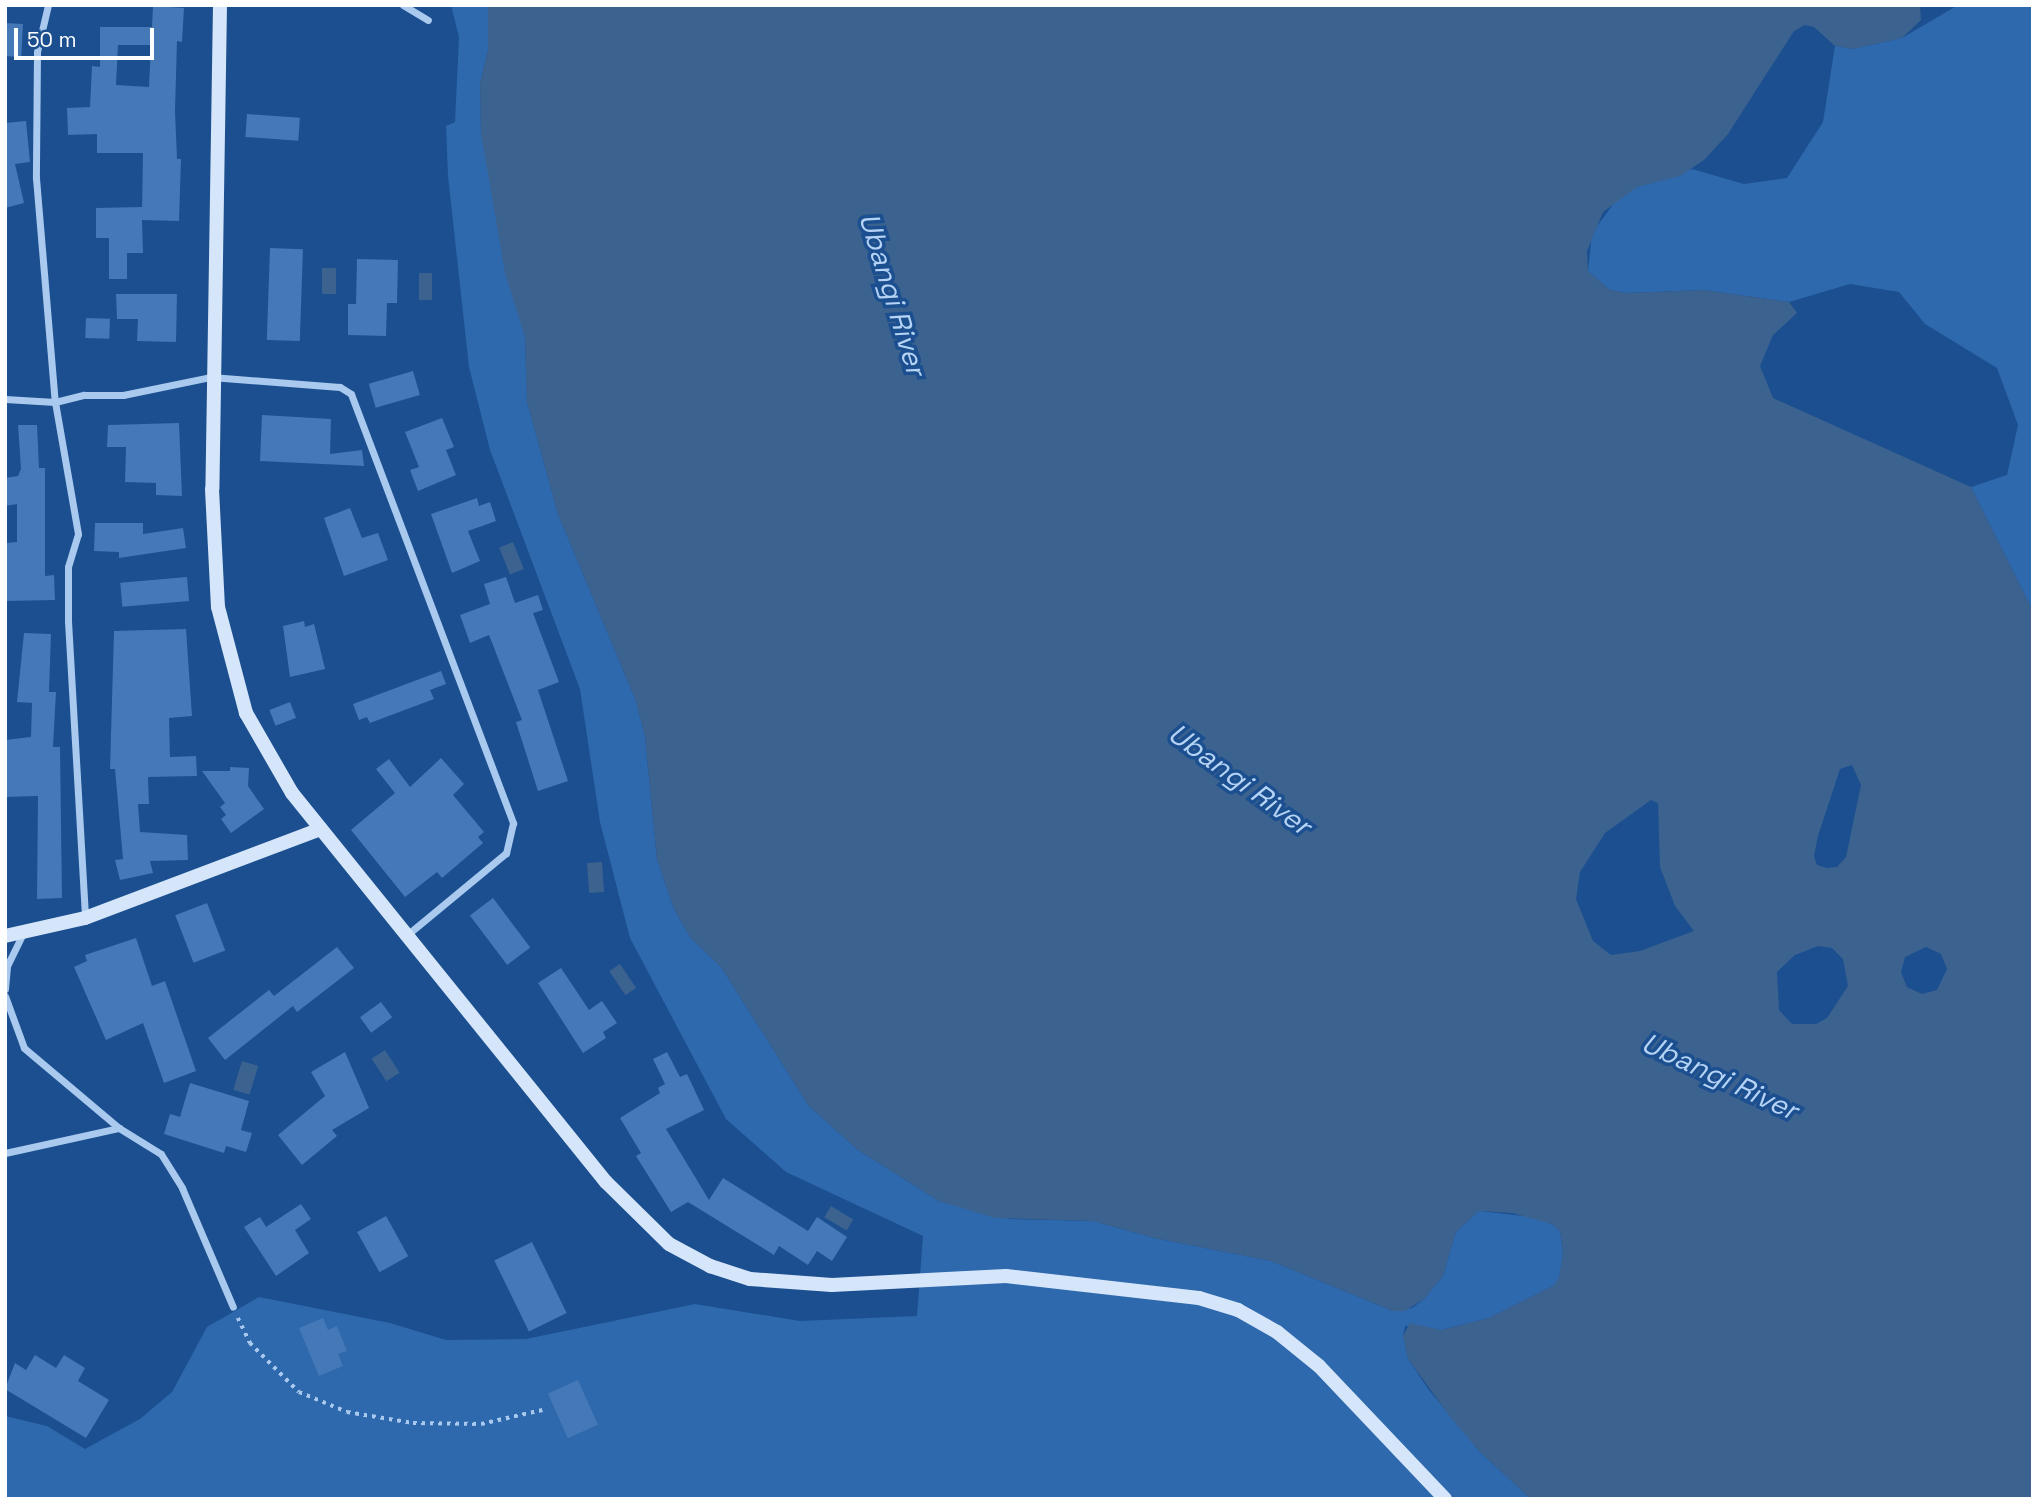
<!DOCTYPE html>
<style>
body{margin:0}
#map{position:relative;width:2038px;height:1504px;overflow:hidden;background:#1b4f8f;font-family:"Space Grotesk",sans-serif}
div>[style]{position:absolute}
.green>*{inset:0;background:#2e69ad}
.water>*{inset:0;background:#3c6290;transform-origin:0 0}
.building>*{inset:0;background:#4478b7;transform-origin:0 0}
.path>*{height:3.5px;margin-top:-1.75px;transform-origin:0;background:repeating-linear-gradient(90deg,#a9c9ee 0 3.5px,transparent 0 8.5px)}
.street>*{height:7px;margin:-3.5px;padding:0 3.5px;transform-origin:3.5px;border-radius:3.5px;background:#a9c9ee}
.secondary>*{height:14px;margin:-7px;padding:0 7px;transform-origin:7px;border-radius:7px;background:#d6e6fa}
span{translate:-50% -50%;white-space:nowrap;text-align:center;line-height:1.15;-webkit-text-stroke:7px #1b4f8f;paint-order:stroke}
.water-label{font-size:28px;color:#b5d3f5;font-style:italic}
.frame{position:absolute;inset:0;border:7px solid #fff;pointer-events:none}
.scale{position:absolute;left:14px;top:28px;width:140px;height:32px;box-sizing:border-box;border:4px solid #fff;border-top:0;padding-left:9px;font-size:21px;line-height:24px;white-space:nowrap;color:#fff;-webkit-text-stroke:5px #1b4f8f;paint-order:stroke}
</style>
<div id="map">
<div class="green">
<div style="clip-path:polygon(451px 5px,488px 5px,488px 50px,480px 83px,481px 133px,525px 337px,527px 402px,558px 514px,636px 701px,645px 737px,657px 859px,674px 909px,690px 937px,721px 967px,809px 1106px,858px 1150px,939px 1201px,1010px 1219px,1093px 1221px,1154px 1238px,1271px 1261px,1393px 1311px,1412px 1308px,1424px 1299px,1443px 1276px,1456px 1232px,1479px 1211px,1534px 1217px,1552px 1224px,1560px 1231px,1563px 1254px,1559px 1279px,1553px 1286px,1489px 1318px,1441px 1330px,1405px 1326px,1403px 1336px,1408px 1359px,1429px 1390px,1480px 1452px,1531px 1499px,5px 1499px,5px 1416px,47px 1426px,85px 1449px,140px 1419px,172px 1392px,207px 1327px,259px 1297px,390px 1323px,446px 1340px,526px 1339px,695px 1304px,800px 1321px,917px 1316px,923px 1236px,786px 1172px,726px 1119px,630px 938px,600px 822px,580px 689px,490px 450px,469px 367px,448px 176px,446px 126px,455px 122px,459px 37px)"></div>
<div style="clip-path:polygon(1958px 5px,2033px 7px,2033px 611px,1971px 487px,2007px 475px,2018px 425px,1997px 368px,1925px 324px,1899px 292px,1850px 284px,1789px 302px,1704px 290px,1627px 293px,1610px 290px,1588px 271px,1592px 233px,1617px 199px,1637px 187px,1692px 169px,1744px 184px,1787px 178px,1823px 122px,1835px 46px,1853px 49px,1902px 38px)"></div>
</div>
<div class="water">
<div style="clip-path:polygon(evenodd,488px 5px,1920px 5px,1921px 20px,1902px 38px,1853px 49px,1835px 46px,1814px 27px,1805px 25px,1794px 31px,1728px 134px,1704px 160px,1680px 176px,1637px 187px,1603px 212px,1587px 251px,1588px 271px,1610px 290px,1627px 293px,1704px 290px,1789px 302px,1797px 313px,1773px 335px,1760px 366px,1773px 398px,1971px 487px,2033px 611px,2033px 1499px,1531px 1499px,1480px 1452px,1451px 1418px,1408px 1359px,1403px 1336px,1410px 1323px,1441px 1330px,1489px 1318px,1553px 1286px,1559px 1278px,1563px 1253px,1560px 1231px,1552px 1224px,1512px 1213px,1479px 1211px,1456px 1232px,1443px 1276px,1424px 1299px,1405px 1311px,1393px 1311px,1271px 1261px,1154px 1238px,1093px 1221px,995px 1218px,939px 1201px,858px 1150px,809px 1106px,721px 967px,690px 937px,674px 909px,657px 859px,645px 737px,636px 701px,558px 514px,527px 402px,525px 337px,505px 273px,481px 133px,480px 83px,488px 50px,488px 5px,1852px 765px,1861px 785px,1846px 857px,1837px 867px,1827px 868px,1817px 865px,1814px 856px,1818px 836px,1840px 769px,1852px 765px,488px 5px,1651px 800px,1658px 803px,1660px 867px,1675px 906px,1694px 931px,1640px 951px,1611px 955px,1593px 941px,1576px 899px,1580px 872px,1605px 833px,1651px 800px,488px 5px,1818px 946px,1832px 948px,1843px 959px,1848px 986px,1827px 1018px,1816px 1024px,1792px 1024px,1779px 1010px,1777px 972px,1795px 955px,1818px 946px,488px 5px,1926px 947px,1941px 954px,1947px 969px,1937px 990px,1922px 994px,1907px 987px,1901px 972px,1905px 957px,1926px 947px)"></div>
<div style="left:322px;top:268px;width:14px;height:26px"></div>
<div style="left:419px;top:273px;width:13px;height:27px"></div>
<div style="left:513px;top:542px;width:29px;height:15px;rotate:68deg"></div>
<div style="left:602px;top:862px;width:30px;height:15px;rotate:86deg"></div>
<div style="left:620px;top:964px;width:29px;height:13px;rotate:56deg"></div>
<div style="left:385px;top:1050px;width:27px;height:16px;rotate:57deg"></div>
<div style="left:242px;top:1061px;width:17px;height:30px;rotate:17deg"></div>
<div style="left:831px;top:1206px;width:26px;height:13px;rotate:31deg"></div>
</div>
<div class="building">
<div style="clip-path:polygon(evenodd,153px 6px,184px 8px,182px 42px,177px 41px,175px 111px,177px 159px,181px 159px,179px 221px,142px 220px,143px 253px,127px 253px,127px 279px,109px 279px,109px 238px,96px 238px,96px 208px,142px 207px,142px 211px,143px 153px,97px 153px,97px 134px,68px 135px,67px 108px,90px 107px,92px 66px,100px 67px,100px 27px,152px 27px,153px 6px,118px 45px,151px 45px,149px 87px,116px 85px,118px 45px)"></div>
<div style="left:5px;top:23px;width:18px;height:33px;rotate:3deg"></div>
<div style="left:247px;top:114px;width:53px;height:23px;rotate:4deg"></div>
<div style="clip-path:polygon(26px 121px,30px 162px,15px 164px,24px 203px,5px 208px,5px 123px)"></div>
<div style="left:270px;top:248px;width:33px;height:92px;rotate:2deg"></div>
<div style="clip-path:polygon(357px 259px,398px 260px,397px 303px,387px 303px,386px 336px,348px 335px,348px 304px,356px 304px)"></div>
<div style="clip-path:polygon(116px 294px,177px 294px,176px 342px,137px 341px,138px 319px,117px 319px)"></div>
<div style="left:86px;top:318px;width:24px;height:20px;rotate:2deg"></div>
<div style="left:413px;top:371px;width:25px;height:46px;rotate:74deg"></div>
<div style="clip-path:polygon(262px 415px,331px 419px,330px 454px,362px 450px,364px 466px,260px 461px)"></div>
<div style="clip-path:polygon(442px 418px,454px 447px,446px 450px,456px 475px,418px 491px,410px 470px,419px 467px,405px 432px)"></div>
<div style="clip-path:polygon(179px 423px,182px 496px,156px 495px,156px 483px,125px 482px,126px 447px,107px 447px,108px 425px)"></div>
<div style="clip-path:polygon(18px 425px,37px 425px,39px 468px,45px 468px,45px 576px,54px 575px,55px 600px,5px 601px,5px 543px,17px 542px,17px 504px,5px 506px,5px 478px,18px 476px,21px 469px)"></div>
<div style="clip-path:polygon(477px 498px,479px 506px,490px 502px,496px 521px,468px 531px,480px 561px,452px 573px,431px 514px)"></div>
<div style="clip-path:polygon(350px 508px,362px 538px,378px 533px,388px 560px,344px 576px,324px 518px)"></div>
<div style="clip-path:polygon(95px 523px,143px 523px,143px 534px,183px 528px,186px 548px,119px 558px,119px 552px,94px 551px)"></div>
<div style="left:187px;top:577px;width:24px;height:67px;rotate:85deg"></div>
<div style="clip-path:polygon(506px 577px,515px 603px,538px 595px,543px 610px,533px 613px,559px 682px,538px 690px,568px 781px,538px 791px,516px 722px,522px 720px,489px 635px,470px 643px,460px 615px,490px 604px,484px 584px)"></div>
<div style="clip-path:polygon(304px 621px,305px 627px,314px 624px,325px 669px,290px 677px,283px 626px)"></div>
<div style="clip-path:polygon(186px 629px,192px 716px,169px 718px,170px 757px,196px 756px,197px 776px,148px 777px,149px 804px,138px 804px,140px 832px,187px 835px,188px 860px,150px 861px,153px 873px,120px 880px,115px 860px,123px 859px,115px 769px,110px 769px,114px 631px)"></div>
<div style="clip-path:polygon(24px 633px,51px 634px,49px 692px,56px 692px,53px 747px,60px 747px,62px 898px,37px 899px,38px 796px,5px 797px,5px 740px,31px 737px,32px 703px,17px 702px)"></div>
<div style="clip-path:polygon(441px 671px,446px 684px,430px 690px,434px 699px,370px 723px,367px 717px,359px 720px,353px 704px)"></div>
<div style="left:290px;top:702px;width:17px;height:22px;rotate:69deg"></div>
<div style="clip-path:polygon(441px 758px,464px 784px,453px 795px,484px 832px,478px 837px,483px 843px,442px 878px,437px 872px,405px 897px,351px 830px,395px 793px,376px 769px,389px 759px,410px 787px)"></div>
<div style="clip-path:polygon(230px 767px,249px 768px,248px 786px,264px 809px,231px 833px,221px 819px,226px 815px,220px 807px,225px 803px,202px 771px,230px 771px)"></div>
<div style="left:493px;top:898px;width:62px;height:29px;rotate:53deg"></div>
<div style="left:207px;top:903px;width:51px;height:34px;rotate:69deg"></div>
<div style="clip-path:polygon(136px 938px,152px 986px,165px 981px,196px 1071px,164px 1083px,143px 1023px,106px 1040px,74px 967px,87px 961px,85px 955px)"></div>
<div style="clip-path:polygon(337px 947px,354px 968px,297px 1012px,293px 1006px,225px 1060px,208px 1038px,269px 990px,274px 996px)"></div>
<div style="clip-path:polygon(561px 968px,589px 1010px,602px 1001px,617px 1023px,603px 1032px,606px 1038px,583px 1053px,538px 983px)"></div>
<div style="left:381px;top:1002px;width:19px;height:26px;rotate:54deg"></div>
<div style="clip-path:polygon(345px 1052px,369px 1108px,332px 1130px,337px 1136px,302px 1165px,278px 1135px,325px 1096px,311px 1072px)"></div>
<div style="clip-path:polygon(667px 1052px,680px 1077px,687px 1074px,704px 1110px,666px 1129px,709px 1200px,723px 1178px,808px 1231px,817px 1217px,847px 1237px,832px 1261px,817px 1251px,808px 1265px,779px 1246px,774px 1255px,688px 1202px,671px 1212px,636px 1156px,641px 1153px,620px 1118px,660px 1093px,658px 1088px,665px 1084px,653px 1059px)"></div>
<div style="clip-path:polygon(190px 1083px,249px 1101px,241px 1130px,252px 1133px,246px 1152px,226px 1146px,224px 1153px,164px 1134px,170px 1114px,180px 1117px)"></div>
<div style="clip-path:polygon(301px 1204px,311px 1219px,295px 1230px,309px 1253px,276px 1276px,244px 1227px,260px 1217px,266px 1227px)"></div>
<div style="left:386px;top:1216px;width:46px;height:33px;rotate:61deg"></div>
<div style="left:532px;top:1242px;width:79px;height:42px;rotate:64deg"></div>
<div style="clip-path:polygon(323px 1318px,328px 1330px,337px 1326px,347px 1351px,338px 1354px,343px 1366px,319px 1376px,299px 1328px)"></div>
<div style="clip-path:polygon(35px 1355px,56px 1368px,64px 1355px,85px 1368px,78px 1381px,109px 1400px,86px 1438px,5px 1389px,15px 1363px,26px 1370px)"></div>
<div style="left:578px;top:1380px;width:49px;height:33px;rotate:66deg"></div>
</div>
<div class="path">
<div style="left:238px;top:1318px;width:28px;rotate:64deg"></div>
<div style="left:250px;top:1343px;width:69px;rotate:45deg"></div>
<div style="left:299px;top:1392px;width:52px;rotate:22.6deg"></div>
<div style="left:347px;top:1412px;width:67px;rotate:9.5deg"></div>
<div style="left:413px;top:1423px;width:68px;rotate:0.8deg"></div>
<div style="left:481px;top:1424px;width:63px;rotate:-12.9deg"></div>
</div>
<div class="street">
<div style="left:48px;top:5px;width:48px;rotate:103.2deg"></div>
<div style="left:37px;top:52px;width:126px;rotate:90.5deg"></div>
<div style="left:36px;top:178px;width:225px;rotate:85.2deg"></div>
<div style="left:55px;top:402px;width:134px;rotate:80.1deg"></div>
<div style="left:78px;top:534px;width:34px;rotate:107deg"></div>
<div style="left:68px;top:567px;width:54px;rotate:90deg"></div>
<div style="left:68px;top:621px;width:297px;rotate:86.7deg"></div>
<div style="left:403px;top:5px;width:29px;rotate:31deg"></div>
<div style="left:5px;top:399px;width:50px;rotate:3.4deg"></div>
<div style="left:55px;top:402px;width:30px;rotate:-14deg"></div>
<div style="left:84px;top:395px;width:39px"></div>
<div style="left:123px;top:395px;width:90px;rotate:-11.6deg"></div>
<div style="left:211px;top:377px;width:129px;rotate:4.4deg"></div>
<div style="left:340px;top:387px;width:13px;rotate:32deg"></div>
<div style="left:351px;top:394px;width:459px;rotate:69.3deg"></div>
<div style="left:513px;top:823px;width:31px;rotate:103deg"></div>
<div style="left:506px;top:853px;width:129px;rotate:140.4deg"></div>
<div style="left:5px;top:989px;width:23px;rotate:-85deg"></div>
<div style="left:7px;top:966px;width:34px;rotate:-64deg"></div>
<div style="left:5px;top:996px;width:55px;rotate:69.9deg"></div>
<div style="left:24px;top:1048px;width:124px;rotate:40.1deg"></div>
<div style="left:119px;top:1128px;width:49px;rotate:31.8deg"></div>
<div style="left:161px;top:1154px;width:40px;rotate:58deg"></div>
<div style="left:182px;top:1188px;width:129px;rotate:66.8deg"></div>
<div style="left:5px;top:1153px;width:117px;rotate:-12.4deg"></div>
</div>
<div class="secondary">
<div style="left:220px;top:5px;width:484px;rotate:90.9deg"></div>
<div style="left:212px;top:489px;width:118px;rotate:87.1deg"></div>
<div style="left:218px;top:607px;width:110px;rotate:75.2deg"></div>
<div style="left:246px;top:713px;width:92px;rotate:60.1deg"></div>
<div style="left:292px;top:793px;width:500px;rotate:51.1deg"></div>
<div style="left:606px;top:1182px;width:88px;rotate:44.5deg"></div>
<div style="left:669px;top:1244px;width:47px;rotate:28.2deg"></div>
<div style="left:710px;top:1266px;width:42px;rotate:18deg"></div>
<div style="left:750px;top:1279px;width:82px;rotate:4.2deg"></div>
<div style="left:832px;top:1285px;width:174px;rotate:-3deg"></div>
<div style="left:1006px;top:1276px;width:194px;rotate:6.5deg"></div>
<div style="left:1199px;top:1298px;width:41px;rotate:17.1deg"></div>
<div style="left:1238px;top:1310px;width:45px;rotate:29.4deg"></div>
<div style="left:1277px;top:1332px;width:54px;rotate:39deg"></div>
<div style="left:1319px;top:1366px;width:183px;rotate:46.5deg"></div>
<div style="left:5px;top:936px;width:82px;rotate:-12.7deg"></div>
<div style="left:85px;top:918px;width:252px;rotate:-20.7deg"></div>
</div>
<div class="water-label">
<span style="left:893px;top:294px;rotate:73deg">Ubangi River</span>
<span style="left:1240px;top:779px;rotate:36deg">Ubangi River</span>
<span style="left:1720px;top:1076px;rotate:25deg">Ubangi River</span>
</div>
<div class="frame"></div>
<div class="scale">50 m</div>
</div>
